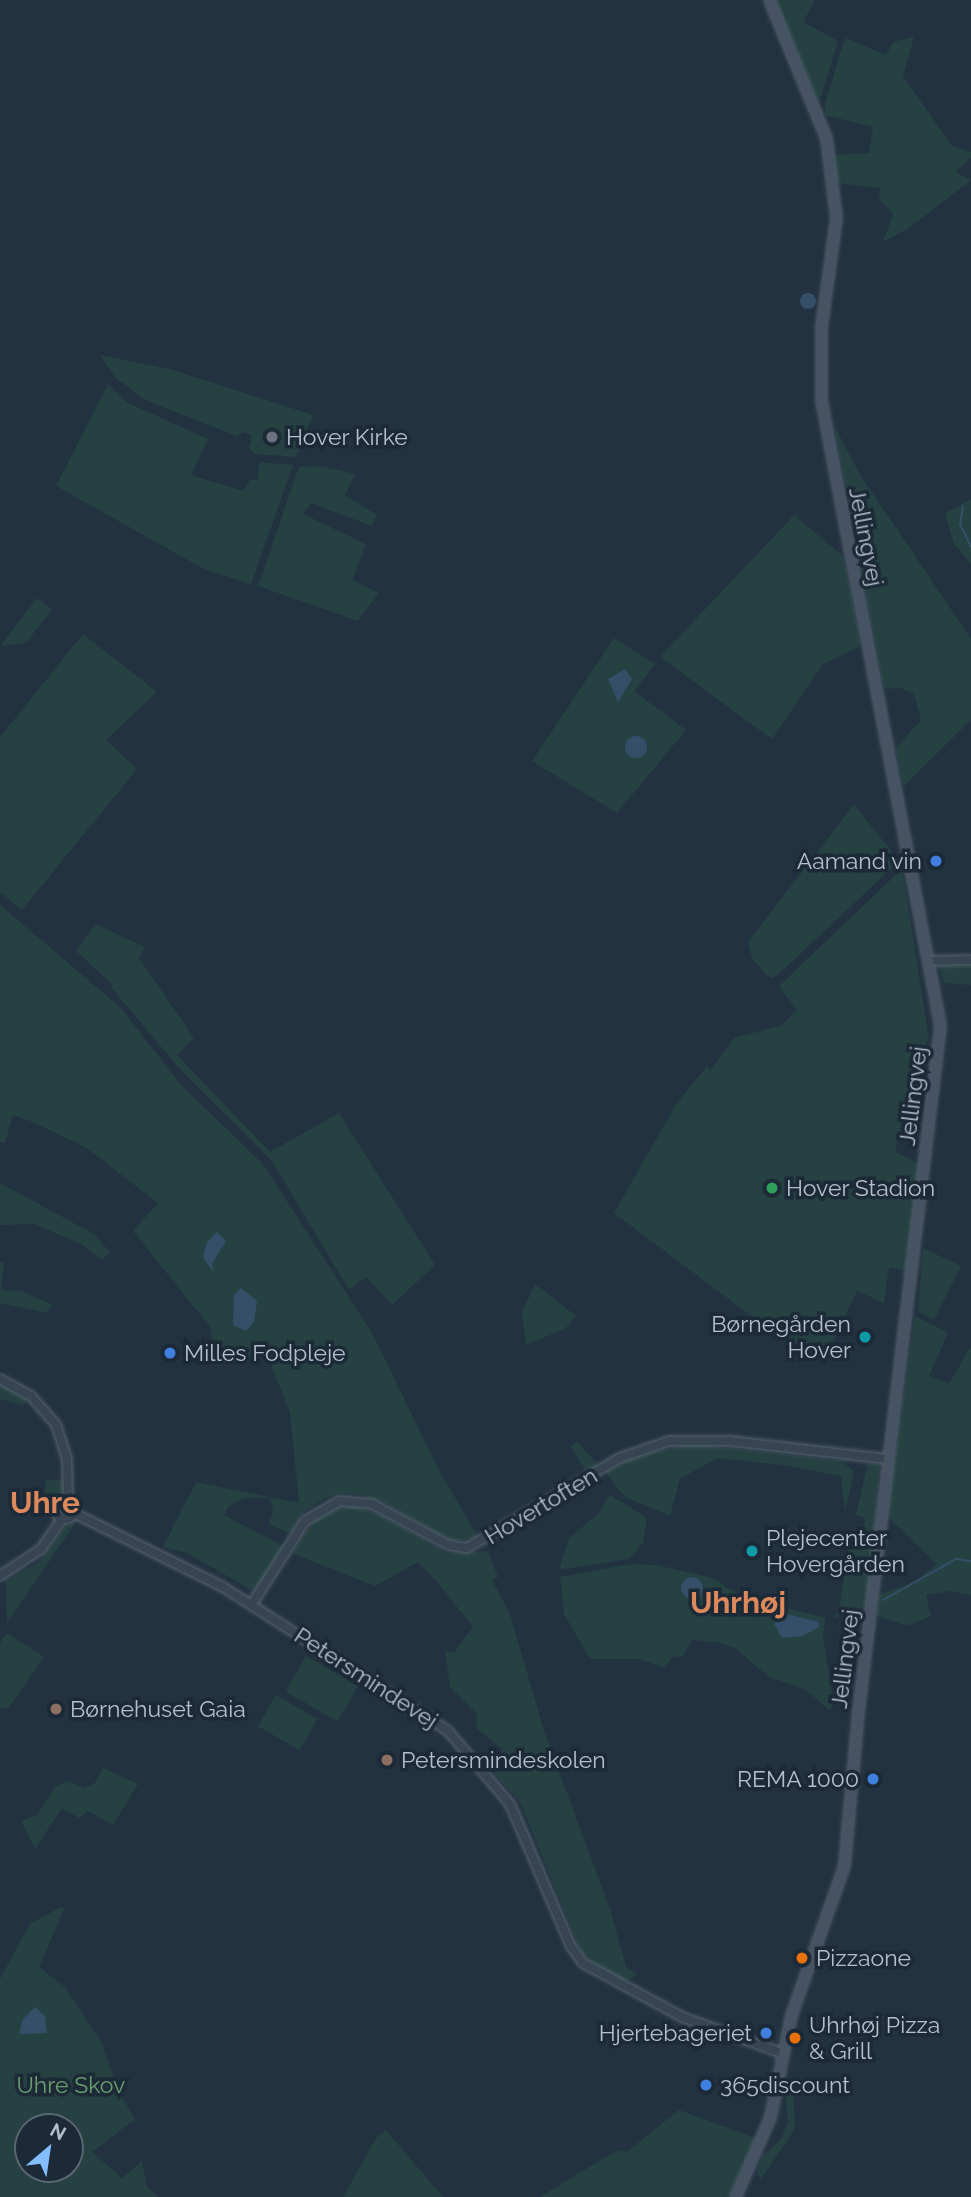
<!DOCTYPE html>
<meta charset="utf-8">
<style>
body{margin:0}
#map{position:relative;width:971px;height:2197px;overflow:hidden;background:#233241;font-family:Raleway,sans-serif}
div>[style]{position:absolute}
.green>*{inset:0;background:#254142;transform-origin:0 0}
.water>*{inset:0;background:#354f69}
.round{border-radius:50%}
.stream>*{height:2px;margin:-1px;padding:0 1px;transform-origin:1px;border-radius:1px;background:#354f69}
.roads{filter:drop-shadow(0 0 2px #55626e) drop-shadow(0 0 2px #55626e)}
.tertiary>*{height:8px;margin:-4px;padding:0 4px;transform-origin:4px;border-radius:4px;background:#374451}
.tertiary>.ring{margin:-4px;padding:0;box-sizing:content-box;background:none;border:8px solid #374451;border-radius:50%}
.secondary>*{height:9px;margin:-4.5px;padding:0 4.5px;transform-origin:4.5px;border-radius:4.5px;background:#455364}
.dots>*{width:19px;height:19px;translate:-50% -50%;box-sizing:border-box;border:4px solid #1c2936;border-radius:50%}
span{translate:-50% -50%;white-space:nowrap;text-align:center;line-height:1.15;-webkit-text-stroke:7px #1c2936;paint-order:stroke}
.poi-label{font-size:23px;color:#b4bfcb}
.left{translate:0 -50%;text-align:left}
.right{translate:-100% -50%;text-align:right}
.street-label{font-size:23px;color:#b4bfcb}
.park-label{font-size:23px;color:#699e70}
.district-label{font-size:30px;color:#de895c;font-weight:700}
.north{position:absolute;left:14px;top:2113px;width:70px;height:70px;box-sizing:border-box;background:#1c2936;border:2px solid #596572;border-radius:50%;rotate:29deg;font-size:19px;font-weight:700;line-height:28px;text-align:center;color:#b4bfcb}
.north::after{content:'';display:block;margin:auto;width:24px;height:32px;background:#85beff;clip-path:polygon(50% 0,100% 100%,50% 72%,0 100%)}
</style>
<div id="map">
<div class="green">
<div style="clip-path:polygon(775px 0,815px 0,803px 22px,838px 41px,819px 103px)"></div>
<div style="clip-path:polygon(914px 37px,903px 76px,952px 146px,971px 152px,971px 158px,955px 172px,971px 180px,908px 229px,883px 242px,893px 214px,879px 199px,880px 188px,837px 183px,832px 155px,869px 153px,873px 127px,825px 115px,825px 103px,845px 38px,886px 55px,893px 42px)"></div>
<div style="clip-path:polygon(100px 355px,173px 370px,313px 415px,296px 457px,255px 454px,249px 448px,252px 436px,243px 432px,237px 436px,145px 400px,115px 377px)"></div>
<div style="clip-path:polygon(108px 384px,128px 403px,208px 439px,191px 475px,243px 491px,250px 480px,258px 479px,259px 462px,293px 465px,251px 584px,204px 569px,56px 486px)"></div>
<div style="clip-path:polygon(834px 425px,859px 473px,971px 639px,971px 720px,903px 787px,896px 748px,921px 720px,914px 694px,901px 688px,884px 689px)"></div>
<div style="clip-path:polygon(319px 466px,355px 474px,345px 495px,377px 515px,372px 526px,311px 503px,303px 514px,366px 544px,352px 580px,379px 593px,358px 621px,258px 586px,299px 467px)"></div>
<div style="clip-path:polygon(971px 499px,971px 564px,954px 544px,945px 513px)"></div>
<div style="clip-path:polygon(794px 515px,844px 557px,861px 646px,823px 664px,772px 739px,660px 657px)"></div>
<div style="clip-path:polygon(37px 598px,52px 609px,26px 643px,0 646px)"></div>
<div style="clip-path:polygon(83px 634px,157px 692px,106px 740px,137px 769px,22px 910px,0 892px,0 737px)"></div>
<div style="clip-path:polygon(614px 638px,655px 664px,634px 691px,686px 730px,617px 813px,532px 761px)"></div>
<div style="clip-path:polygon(854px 804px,899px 861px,781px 972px,773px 978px,766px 975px,752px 958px,748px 942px)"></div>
<div style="clip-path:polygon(902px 869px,929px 1038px,915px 1063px,895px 1152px,919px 1163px,906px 1271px,889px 1267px,884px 1303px,857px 1291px,825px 1358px,774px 1333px,614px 1213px,677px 1103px,707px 1066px,710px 1071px,734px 1038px,782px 1025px,797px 1010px,779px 986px)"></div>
<div style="clip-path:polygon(0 905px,121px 1008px,180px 1084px,263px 1164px,372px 1333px,440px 1472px,479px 1538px,451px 1541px,386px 1504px,363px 1495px,343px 1493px,325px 1498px,304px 1512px,290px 1534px,269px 1524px,273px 1510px,270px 1498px,244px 1498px,228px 1507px,224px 1515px,283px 1546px,254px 1592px,188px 1553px,163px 1547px,196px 1482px,299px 1503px,290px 1412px,266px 1353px,218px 1366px,210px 1327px,133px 1231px,158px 1203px,85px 1147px,33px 1122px,13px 1115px,5px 1143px,0 1142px)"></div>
<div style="clip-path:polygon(95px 924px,145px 947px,139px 958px,194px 1038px,177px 1055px,270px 1152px,339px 1113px,435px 1265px,392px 1305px,366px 1277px,349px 1290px,272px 1161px,178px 1067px,111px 987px,113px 985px,76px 951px)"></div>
<div style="clip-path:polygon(971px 965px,971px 985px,944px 983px,939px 966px)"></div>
<div style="clip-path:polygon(0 1183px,94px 1234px,110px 1252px,102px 1260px,81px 1244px,34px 1224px,0 1225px)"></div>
<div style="clip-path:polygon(923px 1248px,961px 1266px,934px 1320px,918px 1311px)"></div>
<div style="clip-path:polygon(0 1261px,4px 1262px,1px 1290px,21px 1291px,53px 1305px,46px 1313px,0 1303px)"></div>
<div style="clip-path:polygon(535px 1284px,576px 1316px,565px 1329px,526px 1345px,522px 1312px)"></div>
<div style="clip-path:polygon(915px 1316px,948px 1333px,929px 1376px,949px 1384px,971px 1346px,971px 1595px,950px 1591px,926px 1595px,931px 1616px,907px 1626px,877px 1616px,879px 1595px,914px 1582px,937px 1564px,887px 1516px)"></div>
<div style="clip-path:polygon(0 1381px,27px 1397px,24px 1406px,0 1399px)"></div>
<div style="clip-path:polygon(577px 1441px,598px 1465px,586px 1472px,571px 1447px)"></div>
<div style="clip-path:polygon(692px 1444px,841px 1461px,854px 1471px,845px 1512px,841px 1476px,783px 1465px,717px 1458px,680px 1479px,670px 1516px,625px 1497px,605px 1472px,632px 1457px)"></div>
<div style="clip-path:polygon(868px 1463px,880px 1464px,867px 1605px,832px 1619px,839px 1609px,850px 1540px,862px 1541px,865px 1518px,856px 1515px)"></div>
<div style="clip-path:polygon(46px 1480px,65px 1480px,64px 1489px,55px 1498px,44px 1496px)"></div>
<div style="clip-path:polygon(610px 1495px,647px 1518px,643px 1543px,629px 1559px,559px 1570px,569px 1538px,597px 1515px)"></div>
<div style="clip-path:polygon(353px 1506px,381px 1515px,447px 1553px,488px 1551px,498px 1577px,492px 1580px,510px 1614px,544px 1731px,610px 1909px,626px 1967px,637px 1974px,631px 1979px,625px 1981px,595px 1966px,581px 1951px,520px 1802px,491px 1770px,502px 1749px,477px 1729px,477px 1714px,450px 1687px,445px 1651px,454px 1653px,473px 1627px,440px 1585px,418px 1562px,375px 1586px,291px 1553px,316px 1519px,330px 1510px)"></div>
<div style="clip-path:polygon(76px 1522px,7px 1623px,6px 1581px,37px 1563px,65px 1527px)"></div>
<div style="clip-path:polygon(632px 1564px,657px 1565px,712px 1578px,742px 1597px,826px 1618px,823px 1636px,833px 1701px,830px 1710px,803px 1688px,769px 1677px,735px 1648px,717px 1642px,692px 1640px,683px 1656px,672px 1657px,665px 1668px,638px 1659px,590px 1659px,564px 1614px,560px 1577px)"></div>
<div style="clip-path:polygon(7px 1633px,44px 1657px,8px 1709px,0 1708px,0 1643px)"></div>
<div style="left:306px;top:1656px;width:60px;height:41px;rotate:30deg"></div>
<div style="left:276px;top:1695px;width:48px;height:36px;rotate:30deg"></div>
<div style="clip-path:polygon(103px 1768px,138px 1784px,113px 1825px,88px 1811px,79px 1818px,62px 1808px,35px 1849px,21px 1821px,37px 1815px,56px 1786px,69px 1781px,84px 1788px,95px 1783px)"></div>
<div style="clip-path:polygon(evenodd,61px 1907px,64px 1909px,39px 1967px,65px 1987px,102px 2043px,119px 2092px,135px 2119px,92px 2152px,122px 2178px,142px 2161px,147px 2187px,159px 2197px,0 2197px,0 1979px,30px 1924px,61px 1907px,28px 2127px,70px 2127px,70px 2169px,28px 2169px,28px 2127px)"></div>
<div style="clip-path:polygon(784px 2081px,793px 2086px,795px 2129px,760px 2180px,757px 2169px,762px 2156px,781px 2139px,788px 2122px)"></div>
<div style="clip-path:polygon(679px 2110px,755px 2138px,729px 2197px,540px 2197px,604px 2158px,619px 2150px,627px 2152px)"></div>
<div style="clip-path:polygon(386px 2130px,443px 2197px,343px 2197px,376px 2138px)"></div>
</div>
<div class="water">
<div class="round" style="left:800px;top:293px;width:16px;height:16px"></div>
<div style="clip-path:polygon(625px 669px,632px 679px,618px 702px,608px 679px)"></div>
<div class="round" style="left:625px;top:736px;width:22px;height:22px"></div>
<div style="clip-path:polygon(217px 1232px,226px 1241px,212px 1264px,214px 1272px,203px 1258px,207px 1242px)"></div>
<div style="clip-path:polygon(241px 1288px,257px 1301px,254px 1322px,246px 1331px,233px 1325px,234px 1294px)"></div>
<div class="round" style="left:681px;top:1577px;width:22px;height:22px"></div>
<div style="clip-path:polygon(782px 1613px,819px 1622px,819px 1627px,803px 1636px,782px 1638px,774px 1624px)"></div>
<div style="clip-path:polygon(35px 2007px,45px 2016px,47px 2033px,19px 2034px,23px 2019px)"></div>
</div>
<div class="stream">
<div style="left:963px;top:506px;width:18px;rotate:99deg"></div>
<div style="left:960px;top:524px;width:25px;rotate:64deg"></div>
<div style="left:883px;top:1600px;width:84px;rotate:-29.3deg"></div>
<div style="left:956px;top:1559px;width:15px;rotate:8deg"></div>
<div style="left:845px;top:1617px;width:17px;rotate:-24deg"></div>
</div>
<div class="roads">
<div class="tertiary">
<div style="left:929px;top:961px;width:42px;rotate:-1.4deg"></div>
<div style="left:0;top:1379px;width:35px;rotate:29deg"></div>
<div style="left:31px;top:1396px;width:38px;rotate:49deg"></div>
<div style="left:56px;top:1425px;width:35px;rotate:72deg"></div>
<div style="left:67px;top:1458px;width:43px;rotate:88.7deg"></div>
<div class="ring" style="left:56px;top:1501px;width:10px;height:10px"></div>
<div style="left:74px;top:1513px;width:166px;rotate:26.4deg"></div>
<div style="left:223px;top:1587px;width:267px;rotate:32.6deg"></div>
<div style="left:448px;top:1731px;width:96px;rotate:49.7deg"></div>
<div style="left:510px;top:1804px;width:155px;rotate:66.8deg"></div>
<div style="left:571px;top:1946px;width:21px;rotate:55deg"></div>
<div style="left:583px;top:1963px;width:113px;rotate:28.6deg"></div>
<div style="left:682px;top:2017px;width:106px;rotate:19.8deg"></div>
<div style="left:0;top:1576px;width:49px;rotate:-33.4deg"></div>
<div style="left:41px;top:1549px;width:37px;rotate:-55deg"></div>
<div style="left:252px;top:1604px;width:98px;rotate:-57.4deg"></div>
<div style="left:305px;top:1521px;width:39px;rotate:-30deg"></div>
<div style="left:339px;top:1501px;width:33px;rotate:5deg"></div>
<div style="left:372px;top:1504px;width:86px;rotate:28.3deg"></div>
<div style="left:448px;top:1545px;width:19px;rotate:9deg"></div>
<div style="left:467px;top:1548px;width:178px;rotate:-30.5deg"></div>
<div style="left:620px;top:1458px;width:52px;rotate:-19.1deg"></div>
<div style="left:669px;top:1441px;width:60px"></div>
<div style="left:729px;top:1441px;width:160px;rotate:6.5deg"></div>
</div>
<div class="secondary">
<div style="left:735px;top:2197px;width:87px;rotate:-66.4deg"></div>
<div style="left:770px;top:2117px;width:104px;rotate:-78.4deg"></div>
<div style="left:791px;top:2015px;width:159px;rotate:-70.5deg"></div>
<div style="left:844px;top:1865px;width:154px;rotate:-84.8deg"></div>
<div style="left:858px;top:1712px;width:692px;rotate:-83.19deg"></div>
<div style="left:940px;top:1025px;width:636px;rotate:-100.78deg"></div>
<div style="left:821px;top:400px;width:73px;rotate:-90deg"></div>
<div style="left:821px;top:327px;width:110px;rotate:-82.2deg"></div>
<div style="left:836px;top:218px;width:81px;rotate:-97.1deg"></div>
<div style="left:826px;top:138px;width:149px;rotate:-112.4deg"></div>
</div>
</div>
<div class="dots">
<div style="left:272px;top:437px;background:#6b7280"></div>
<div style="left:936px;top:861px;background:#3f7fe0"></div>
<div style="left:772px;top:1188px;background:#2e9e5b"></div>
<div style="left:865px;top:1337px;background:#0f9aa8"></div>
<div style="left:170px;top:1353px;background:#3f7fe0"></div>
<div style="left:752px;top:1551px;background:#0f9aa8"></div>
<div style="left:56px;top:1709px;background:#8d6e63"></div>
<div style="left:387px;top:1760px;background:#8d6e63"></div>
<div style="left:873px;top:1779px;background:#3f7fe0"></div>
<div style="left:802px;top:1958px;background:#e8710a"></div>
<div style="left:766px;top:2033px;background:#3f7fe0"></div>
<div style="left:795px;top:2038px;background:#e8710a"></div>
<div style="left:706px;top:2085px;background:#3f7fe0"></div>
</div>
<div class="poi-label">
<span class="left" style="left:286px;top:437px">Hover Kirke</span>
<span class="right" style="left:922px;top:861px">Aamand vin</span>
<span class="left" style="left:786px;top:1188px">Hover Stadion</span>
<span class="right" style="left:851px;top:1337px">Børnegården<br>Hover</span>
<span class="left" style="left:184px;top:1353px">Milles Fodpleje</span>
<span class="left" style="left:766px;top:1551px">Plejecenter<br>Hovergården</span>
<span class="left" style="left:70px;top:1709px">Børnehuset Gaia</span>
<span class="left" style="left:401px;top:1760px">Petersmindeskolen</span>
<span class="right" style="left:859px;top:1779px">REMA 1000</span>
<span class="left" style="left:816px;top:1958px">Pizzaone</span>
<span class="left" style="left:809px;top:2038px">Uhrhøj Pizza<br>&amp; Grill</span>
<span class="right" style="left:752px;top:2033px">Hjertebageriet</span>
<span class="left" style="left:720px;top:2085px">365discount</span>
</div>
<div class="street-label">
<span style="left:866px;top:537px;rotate:79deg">Jellingvej</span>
<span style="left:913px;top:1096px;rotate:-83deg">Jellingvej</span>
<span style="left:541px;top:1506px;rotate:-31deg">Hovertoften</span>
<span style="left:845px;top:1659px;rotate:-83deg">Jellingvej</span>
<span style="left:366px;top:1678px;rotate:33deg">Petersmindevej</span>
</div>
<div class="park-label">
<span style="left:71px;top:2085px">Uhre Skov</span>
</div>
<div class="district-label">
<span style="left:45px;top:1503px">Uhre</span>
<span style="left:738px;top:1603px">Uhrhøj</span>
</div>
<div class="north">N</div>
</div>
